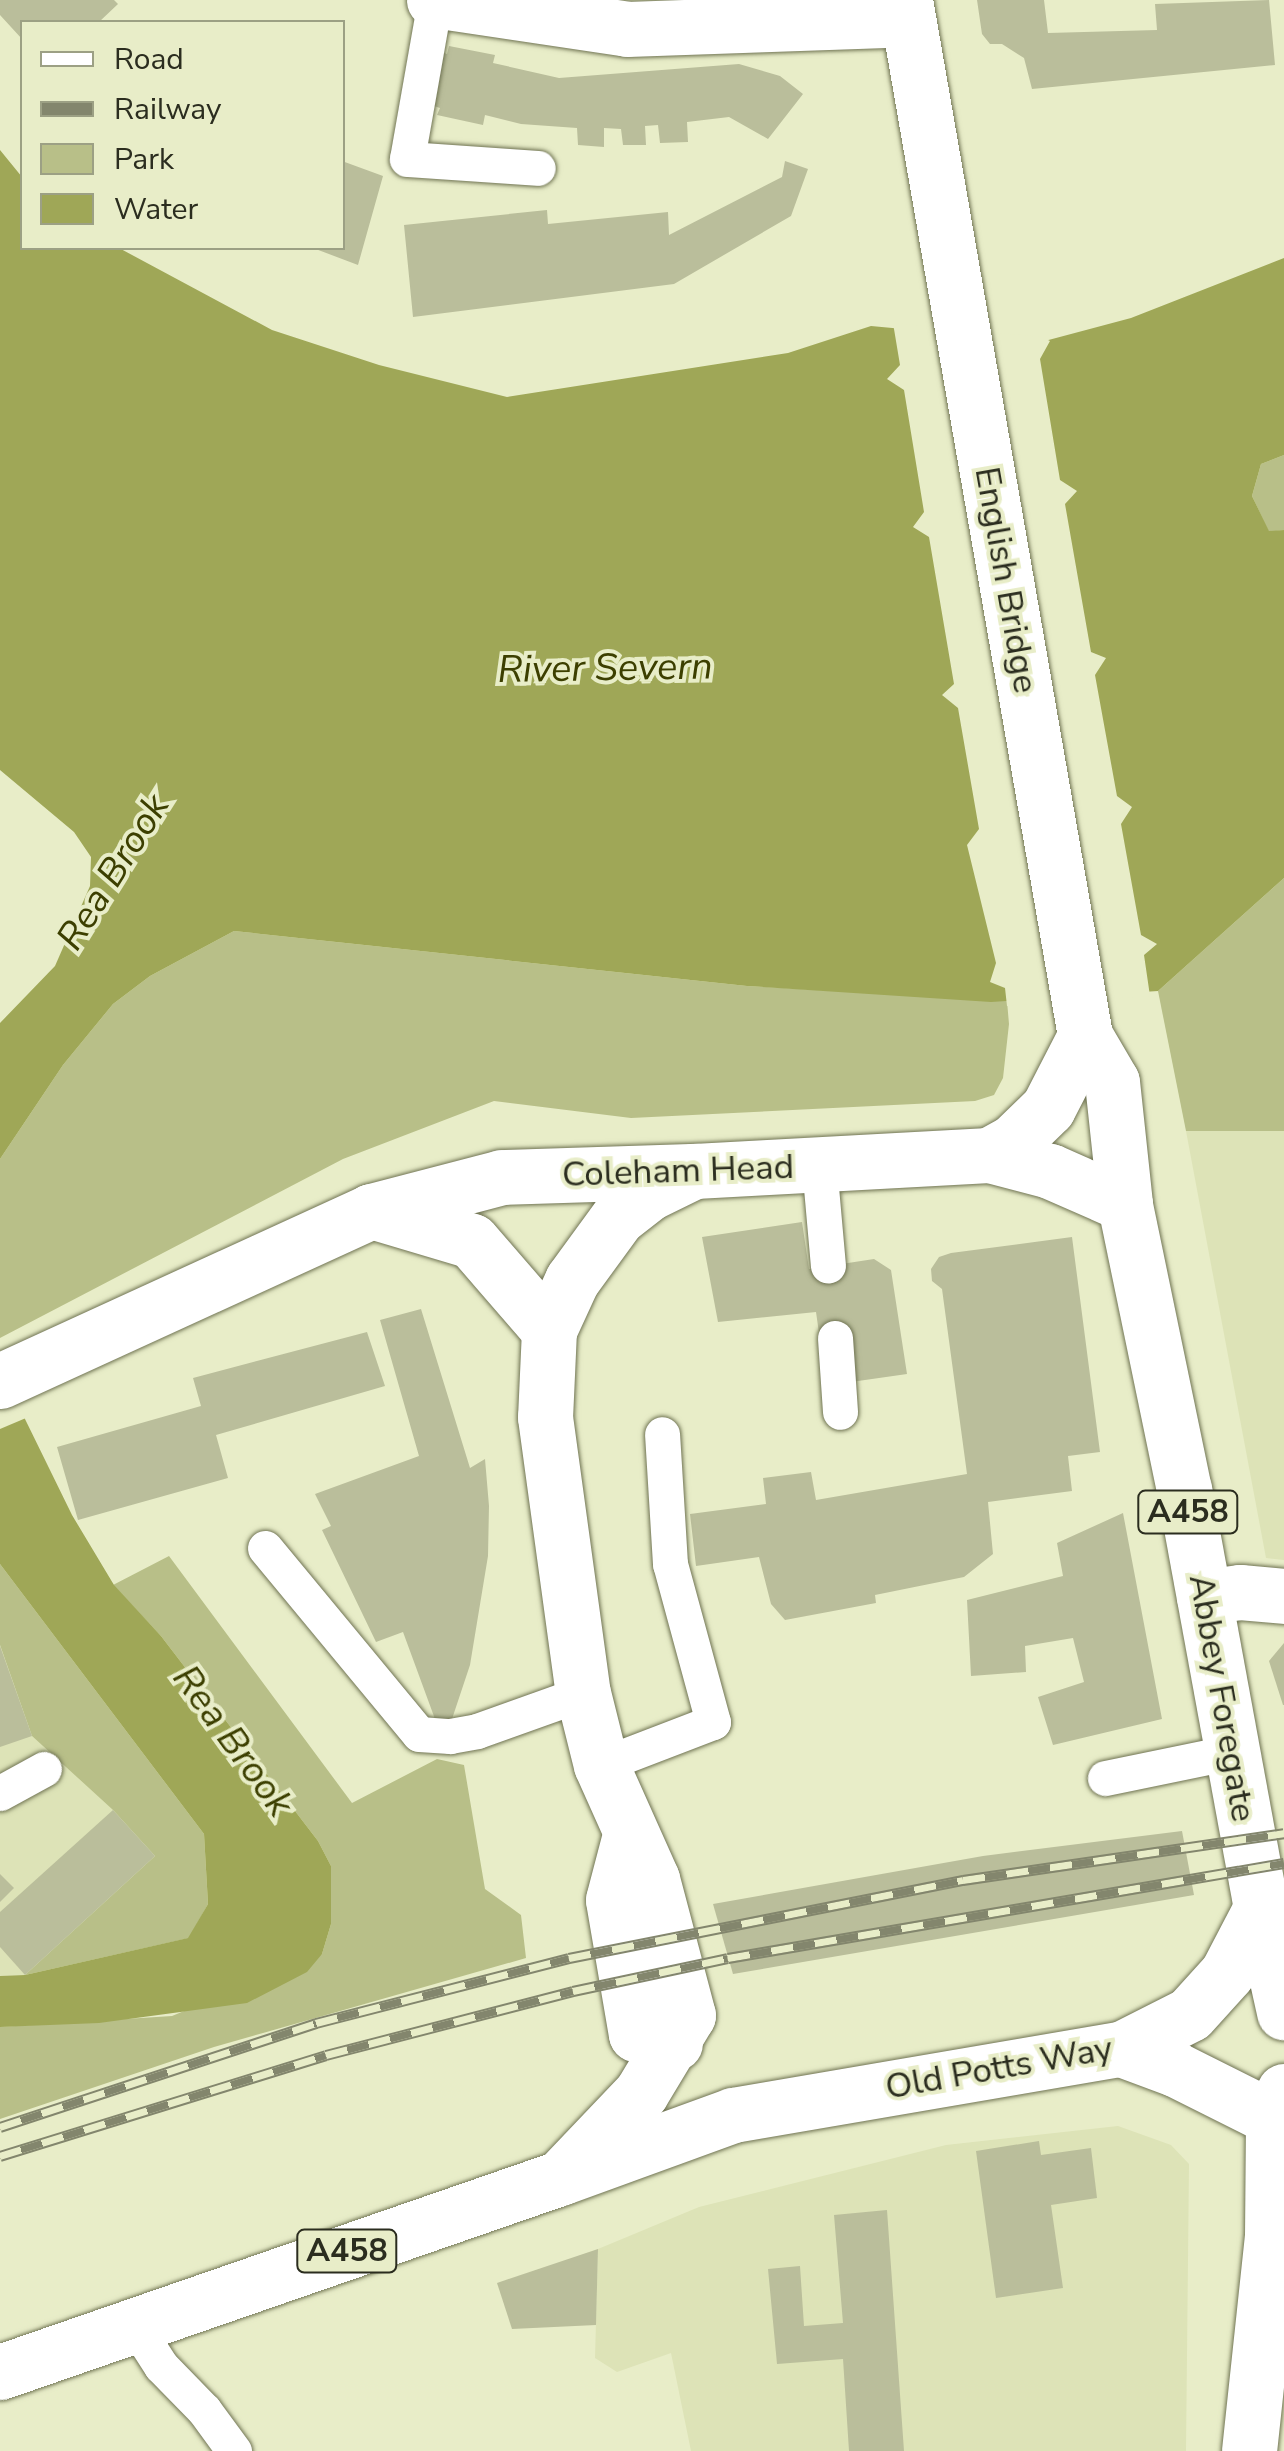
<!DOCTYPE html>
<style>
body{margin:0}
#map{position:relative;width:1284px;height:2451px;overflow:hidden;background:#e8edc8;font-family:"Nunito Sans",sans-serif}
div>[style]{position:absolute}
.built>*{inset:0;background:#dde3b7}
.green>*{inset:0;background:#b8bf88}
.water>*{inset:0;background:#9fa757}
.pier>*{inset:0;background:#e8edc8}
.building>*{inset:0;background:#babe9b}
.roads{filter:drop-shadow(0 0 2px #707453) drop-shadow(0 0 2px #707453)}
.lane>*{height:35px;margin:-17.5px;padding:0 17.5px;transform-origin:17.5px;border-radius:17.5px;background:#fff}
.street>*{height:55px;margin:-27.5px;padding:0 27.5px;transform-origin:27.5px;border-radius:27.5px;background:#fff}
.secondary>*{height:55px;margin:-27.5px;padding:0 27.5px;transform-origin:27.5px;border-radius:27.5px;background:#fff}
.primary>*{height:55px;margin:-27.5px;padding:0 27.5px;transform-origin:27.5px;border-radius:27.5px;background:#fff}
.rail>*{height:11px;margin-top:-5.5px;transform-origin:0;background:repeating-linear-gradient(90deg,#e8edc8 0 22px,#83866d 0 44px);box-sizing:border-box;border-block:2px solid #83866d}
span{translate:-50% -50%;white-space:nowrap;text-align:center;line-height:1.15;-webkit-text-stroke:8px #e8edc8;paint-order:stroke}
.shield-label span{padding:2px 8px;background:#e8edc8;border:2px solid;border-radius:8px;-webkit-text-stroke-width:0}
.shield-label{font-size:32px;color:#2b2d1f;font-weight:700}
.street-label{font-size:35px;color:#2b2d1f}
.water-label{font-size:38px;color:#3c3f00;font-style:italic}
.legend{position:absolute;left:20px;top:20px;width:325px;height:230px;box-sizing:border-box;background:#e8edc8;border:2px solid #9ca084;margin:0;padding:12px 18px;list-style:none;font-size:30px;color:#2b2d1f}
.legend li{display:flex;align-items:center;gap:20px;height:50px}
.legend b{width:50px;border:2px solid #9ca084}
</style>
<div id="map">
<div class="built">
<div style="clip-path:polygon(1186px 1131px,1284px 1131px,1284px 1560px,1266px 1558px)"></div>
<div style="clip-path:polygon(0 1645px,32px 1736px,113px 1810px,155px 1856px,25px 1975px,0 1976px)"></div>
<div style="clip-path:polygon(1118px 2126px,1171px 2145px,1189px 2164px,1186px 2451px,691px 2451px,671px 2353px,617px 2372px,595px 2358px,598px 2249px,699px 2207px,946px 2145px)"></div>
</div>
<div class="green">
<div style="clip-path:polygon(1284px 455px,1284px 530px,1269px 532px,1252px 496px,1261px 464px)"></div>
<div style="clip-path:polygon(1284px 878px,1284px 1131px,1186px 1131px,1158px 991px)"></div>
<div style="clip-path:polygon(234px 931px,747px 986px,1007px 1001px,1009px 1024px,1003px 1078px,994px 1095px,975px 1101px,631px 1118px,494px 1101px,343px 1159px,0 1338px,0 1159px,63px 1065px,113px 1004px,150px 976px)"></div>
<div style="clip-path:polygon(169px 1556px,352px 1803px,437px 1759px,464px 1765px,485px 1889px,521px 1915px,526px 1958px,214px 2047px,0 2119px,0 2027px,172px 2016px,322px 1954px,331px 1924px,331px 1866px,318px 1841px,161px 1636px,113px 1585px)"></div>
<div style="clip-path:polygon(0 1564px,204px 1834px,208px 1904px,189px 1938px,25px 1975px,155px 1856px,113px 1810px,32px 1736px,0 1645px)"></div>
</div>
<div class="water">
<div style="clip-path:polygon(0 150px,22px 177px,22px 248px,119px 248px,272px 330px,379px 365px,507px 397px,788px 353px,871px 326px,1041px 342px,1131px 318px,1284px 258px,1284px 455px,1261px 464px,1252px 496px,1269px 531px,1284px 530px,1284px 878px,1158px 991px,991px 1002px,747px 986px,234px 931px,150px 976px,113px 1004px,63px 1065px,0 1159px,0 1023px,55px 966px,90px 886px,91px 857px,74px 832px,0 770px)"></div>
<div style="clip-path:polygon(0 1368px,72px 1515px,114px 1585px,161px 1636px,318px 1841px,331px 1866px,331px 1924px,322px 1954px,307px 1972px,247px 2003px,99px 2023px,0 2027px,0 1976px,25px 1975px,188px 1938px,208px 1904px,204px 1834px,0 1564px)"></div>
</div>
<div class="pier">
<div style="clip-path:polygon(893px 323px,1042px 337px,1050px 341px,1040px 359px,1060px 480px,1077px 491px,1065px 504px,1091px 652px,1106px 658px,1095px 675px,1117px 796px,1132px 807px,1121px 824px,1141px 935px,1157px 944px,1144px 955px,1150px 996px,1007px 1006px,1005px 988px,990px 982px,996px 963px,967px 845px,979px 829px,958px 708px,942px 695px,954px 684px,929px 537px,913px 527px,924px 512px,904px 390px,887px 379px,900px 365px)"></div>
<div style="clip-path:polygon(0 1363px,26px 1418px,0 1429px)"></div>
</div>
<div class="building">
<div style="clip-path:polygon(0 0,114px 0,118px 4px,99px 22px,22px 22px,22px 39px,0 15px)"></div>
<div style="clip-path:polygon(977px 0,1044px 0,1048px 33px,1157px 30px,1155px 4px,1269px 0,1275px 65px,1032px 89px,1024px 58px,1002px 44px,990px 44px,982px 34px)"></div>
<div style="clip-path:polygon(449px 46px,495px 55px,493px 63px,559px 78px,739px 64px,780px 76px,803px 94px,768px 139px,729px 117px,687px 122px,688px 142px,660px 143px,658px 125px,645px 126px,646px 145px,623px 145px,621px 129px,604px 128px,604px 147px,578px 145px,577px 128px,521px 124px,485px 115px,483px 125px,437px 115px,440px 108px,431px 105px,441px 52px,447px 54px)"></div>
<div style="clip-path:polygon(342px 161px,383px 176px,358px 265px,313px 248px,342px 248px)"></div>
<div style="clip-path:polygon(785px 161px,808px 169px,791px 216px,674px 284px,413px 317px,404px 225px,547px 210px,548px 224px,668px 212px,669px 235px,782px 177px)"></div>
<div style="clip-path:polygon(802px 1222px,809px 1269px,874px 1259px,891px 1270px,907px 1374px,851px 1382px,820px 1340px,816px 1312px,718px 1322px,702px 1237px)"></div>
<div style="clip-path:polygon(1072px 1237px,1100px 1452px,1068px 1456px,1072px 1491px,988px 1502px,993px 1554px,964px 1577px,875px 1595px,876px 1603px,785px 1620px,771px 1604px,759px 1557px,696px 1566px,690px 1514px,766px 1504px,763px 1478px,811px 1472px,816px 1500px,967px 1474px,942px 1289px,932px 1281px,931px 1269px,939px 1257px,951px 1253px)"></div>
<div style="clip-path:polygon(421px 1309px,470px 1468px,485px 1459px,489px 1506px,488px 1556px,470px 1665px,449px 1728px,439px 1730px,403px 1632px,376px 1642px,322px 1530px,331px 1526px,315px 1494px,419px 1456px,380px 1320px)"></div>
<div style="clip-path:polygon(367px 1332px,385px 1386px,216px 1435px,228px 1478px,78px 1520px,57px 1447px,201px 1406px,193px 1378px)"></div>
<div style="clip-path:polygon(1123px 1513px,1162px 1719px,1053px 1745px,1038px 1697px,1084px 1682px,1073px 1638px,1025px 1646px,1026px 1672px,971px 1676px,967px 1600px,1063px 1576px,1057px 1543px)"></div>
<div style="clip-path:polygon(1284px 1643px,1284px 1705px,1283px 1705px,1269px 1661px)"></div>
<div style="clip-path:polygon(0 1646px,32px 1736px,0 1747px)"></div>
<div style="clip-path:polygon(113px 1810px,155px 1856px,25px 1975px,0 1947px,0 1912px)"></div>
<div style="clip-path:polygon(1182px 1831px,1194px 1895px,733px 1974px,713px 1904px,983px 1856px)"></div>
<div style="clip-path:polygon(0 1874px,14px 1888px,0 1902px)"></div>
<div style="clip-path:polygon(1039px 2141px,1041px 2155px,1091px 2148px,1097px 2198px,1051px 2205px,1063px 2288px,996px 2298px,976px 2151px)"></div>
<div style="clip-path:polygon(887px 2210px,904px 2451px,849px 2451px,843px 2359px,777px 2364px,768px 2269px,800px 2266px,804px 2326px,843px 2323px,834px 2215px)"></div>
<div style="clip-path:polygon(598px 2249px,596px 2325px,512px 2329px,497px 2283px)"></div>
</div>
<div class="roads">
<div class="lane">
<div style="left:435px;top:0;width:161px;rotate:100deg"></div>
<div style="left:407px;top:159px;width:131px;rotate:3.9deg"></div>
<div style="left:819px;top:1165px;width:101px;rotate:84.9deg"></div>
<div style="left:835px;top:1338px;width:74px;rotate:86.1deg"></div>
<div style="left:265px;top:1548px;width:241px;rotate:50.4deg"></div>
<div style="left:419px;top:1734px;width:31px;rotate:4deg"></div>
<div style="left:450px;top:1736px;width:27px;rotate:-10deg"></div>
<div style="left:477px;top:1731px;width:113px;rotate:-19.7deg"></div>
<div style="left:601px;top:1765px;width:120px;rotate:-21deg"></div>
<div style="left:713px;top:1722px;width:164px;rotate:-105.2deg"></div>
<div style="left:670px;top:1564px;width:130px;rotate:-93.5deg"></div>
<div style="left:1105px;top:1778px;width:130px;rotate:-11.6deg"></div>
<div style="left:0;top:1793px;width:50px;rotate:-28.6deg"></div>
<div style="left:134px;top:2324px;width:50px;rotate:57.3deg"></div>
<div style="left:161px;top:2366px;width:62px;rotate:45.7deg"></div>
<div style="left:204px;top:2410px;width:51px;rotate:53.8deg"></div>
</div>
<div class="street">
<div style="left:434px;top:0;width:195px;rotate:8.5deg"></div>
<div style="left:627px;top:29px;width:280px;rotate:-2deg"></div>
<div style="left:1204px;top:1597px;width:36px;rotate:-8deg"></div>
<div style="left:1240px;top:1592px;width:44px;rotate:5.2deg"></div>
</div>
<div class="secondary">
<div style="left:905px;top:0;width:1052px;rotate:80.14deg"></div>
<div style="left:1085px;top:1036px;width:53px;rotate:59.6deg"></div>
<div style="left:1112px;top:1082px;width:123px;rotate:83.9deg"></div>
<div style="left:989px;top:1155px;width:29px;rotate:-29deg"></div>
<div style="left:1014px;top:1141px;width:47px;rotate:-44.1deg"></div>
<div style="left:1048px;top:1108px;width:81px;rotate:-62.8deg"></div>
<div style="left:371px;top:1211px;width:105px;rotate:16.5deg"></div>
<div style="left:472px;top:1241px;width:118px;rotate:49.1deg"></div>
<div style="left:0;top:1381px;width:408px;rotate:-24.6deg"></div>
<div style="left:371px;top:1211px;width:135px;rotate:-14.5deg"></div>
<div style="left:502px;top:1177px;width:192px;rotate:-1.8deg"></div>
<div style="left:1261px;top:1908px;width:107px;rotate:77.5deg"></div>
<div style="left:1121px;top:2049px;width:58px;rotate:20.3deg"></div>
<div style="left:1175px;top:2069px;width:110px;rotate:26.6deg"></div>
<div style="left:1249px;top:2451px;width:216px;rotate:-83.9deg"></div>
<div style="left:1272px;top:2236px;width:118px;rotate:-89.5deg"></div>
<div style="left:1273px;top:2118px;width:29px;rotate:-68deg"></div>
</div>
<div class="primary">
<div style="left:630px;top:1835px;width:67px;rotate:104.7deg"></div>
<div style="left:613px;top:1900px;width:136px;rotate:80.3deg"></div>
<div style="left:636px;top:2034px;width:40px;rotate:13deg"></div>
<div style="left:0;top:2372px;width:593px;rotate:-19.11deg"></div>
<div style="left:560px;top:2178px;width:184px;rotate:-20deg"></div>
<div style="left:733px;top:2115px;width:394px;rotate:-9.7deg"></div>
<div style="left:1121px;top:2049px;width:77px;rotate:-26.9deg"></div>
<div style="left:1190px;top:2014px;width:55px;rotate:-47.9deg"></div>
<div style="left:1227px;top:1973px;width:73px;rotate:-62.4deg"></div>
<div style="left:1261px;top:1908px;width:425px;rotate:-100.4deg"></div>
<div style="left:1184px;top:1490px;width:292px;rotate:-101.7deg"></div>
<div style="left:1125px;top:1204px;width:82px;rotate:-156.3deg"></div>
<div style="left:1050px;top:1171px;width:63px;rotate:-165.3deg"></div>
<div style="left:989px;top:1155px;width:295px;rotate:176.9deg"></div>
<div style="left:694px;top:1171px;width:50px;rotate:153.9deg"></div>
<div style="left:649px;top:1193px;width:39px;rotate:142deg"></div>
<div style="left:618px;top:1217px;width:78px;rotate:126.1deg"></div>
<div style="left:572px;top:1280px;width:55px;rotate:114.7deg"></div>
<div style="left:549px;top:1330px;width:87px;rotate:92.6deg"></div>
<div style="left:545px;top:1417px;width:279px;rotate:82.2deg"></div>
<div style="left:583px;top:1693px;width:74px;rotate:76deg"></div>
<div style="left:601px;top:1765px;width:125px;rotate:65.9deg"></div>
<div style="left:652px;top:1879px;width:141px;rotate:75.2deg"></div>
<div style="left:688px;top:2015px;width:91px;rotate:121.1deg"></div>
<div style="left:641px;top:2093px;width:117px;rotate:133.6deg"></div>
</div>
</div>
<div class="rail">
<div style="left:0;top:2127px;width:333px;rotate:-18.2deg"></div>
<div style="left:316px;top:2023px;width:261px;rotate:-14.4deg"></div>
<div style="left:569px;top:1958px;width:402px;rotate:-11.2deg"></div>
<div style="left:963px;top:1880px;width:324px;rotate:-8.3deg"></div>
<div style="left:0;top:2156px;width:341px;rotate:-17.2deg"></div>
<div style="left:326px;top:2055px;width:255px;rotate:-14.5deg"></div>
<div style="left:573px;top:1991px;width:158px;rotate:-12deg"></div>
<div style="left:728px;top:1958px;width:564px;rotate:-9.7deg"></div>
</div>
<div class="shield-label">
<span style="left:1188px;top:1512px">A458</span>
<span style="left:347px;top:2251px">A458</span>
</div>
<div class="street-label">
<span style="left:1006px;top:580px;rotate:80deg">English Bridge</span>
<span style="left:678px;top:1171px;rotate:-2deg">Coleham Head</span>
<span style="left:1222px;top:1698px;rotate:80deg">Abbey Foregate</span>
<span style="left:999px;top:2068px;rotate:-10deg">Old Potts Way</span>
</div>
<div class="water-label">
<span style="left:605px;top:668px;rotate:-1deg">River Severn</span>
<span style="left:113px;top:872px;rotate:-58deg">Rea Brook</span>
<span style="left:233px;top:1741px;rotate:54deg">Rea Brook</span>
</div>
<ul class="legend">
<li><b style="height:12px;background:#fff"></b>Road</li>
<li><b style="height:12px;background:#83866d"></b>Railway</li>
<li><b style="height:28px;background:#b8bf88"></b>Park</li>
<li><b style="height:28px;background:#9fa757"></b>Water</li>
</ul>
</div>
